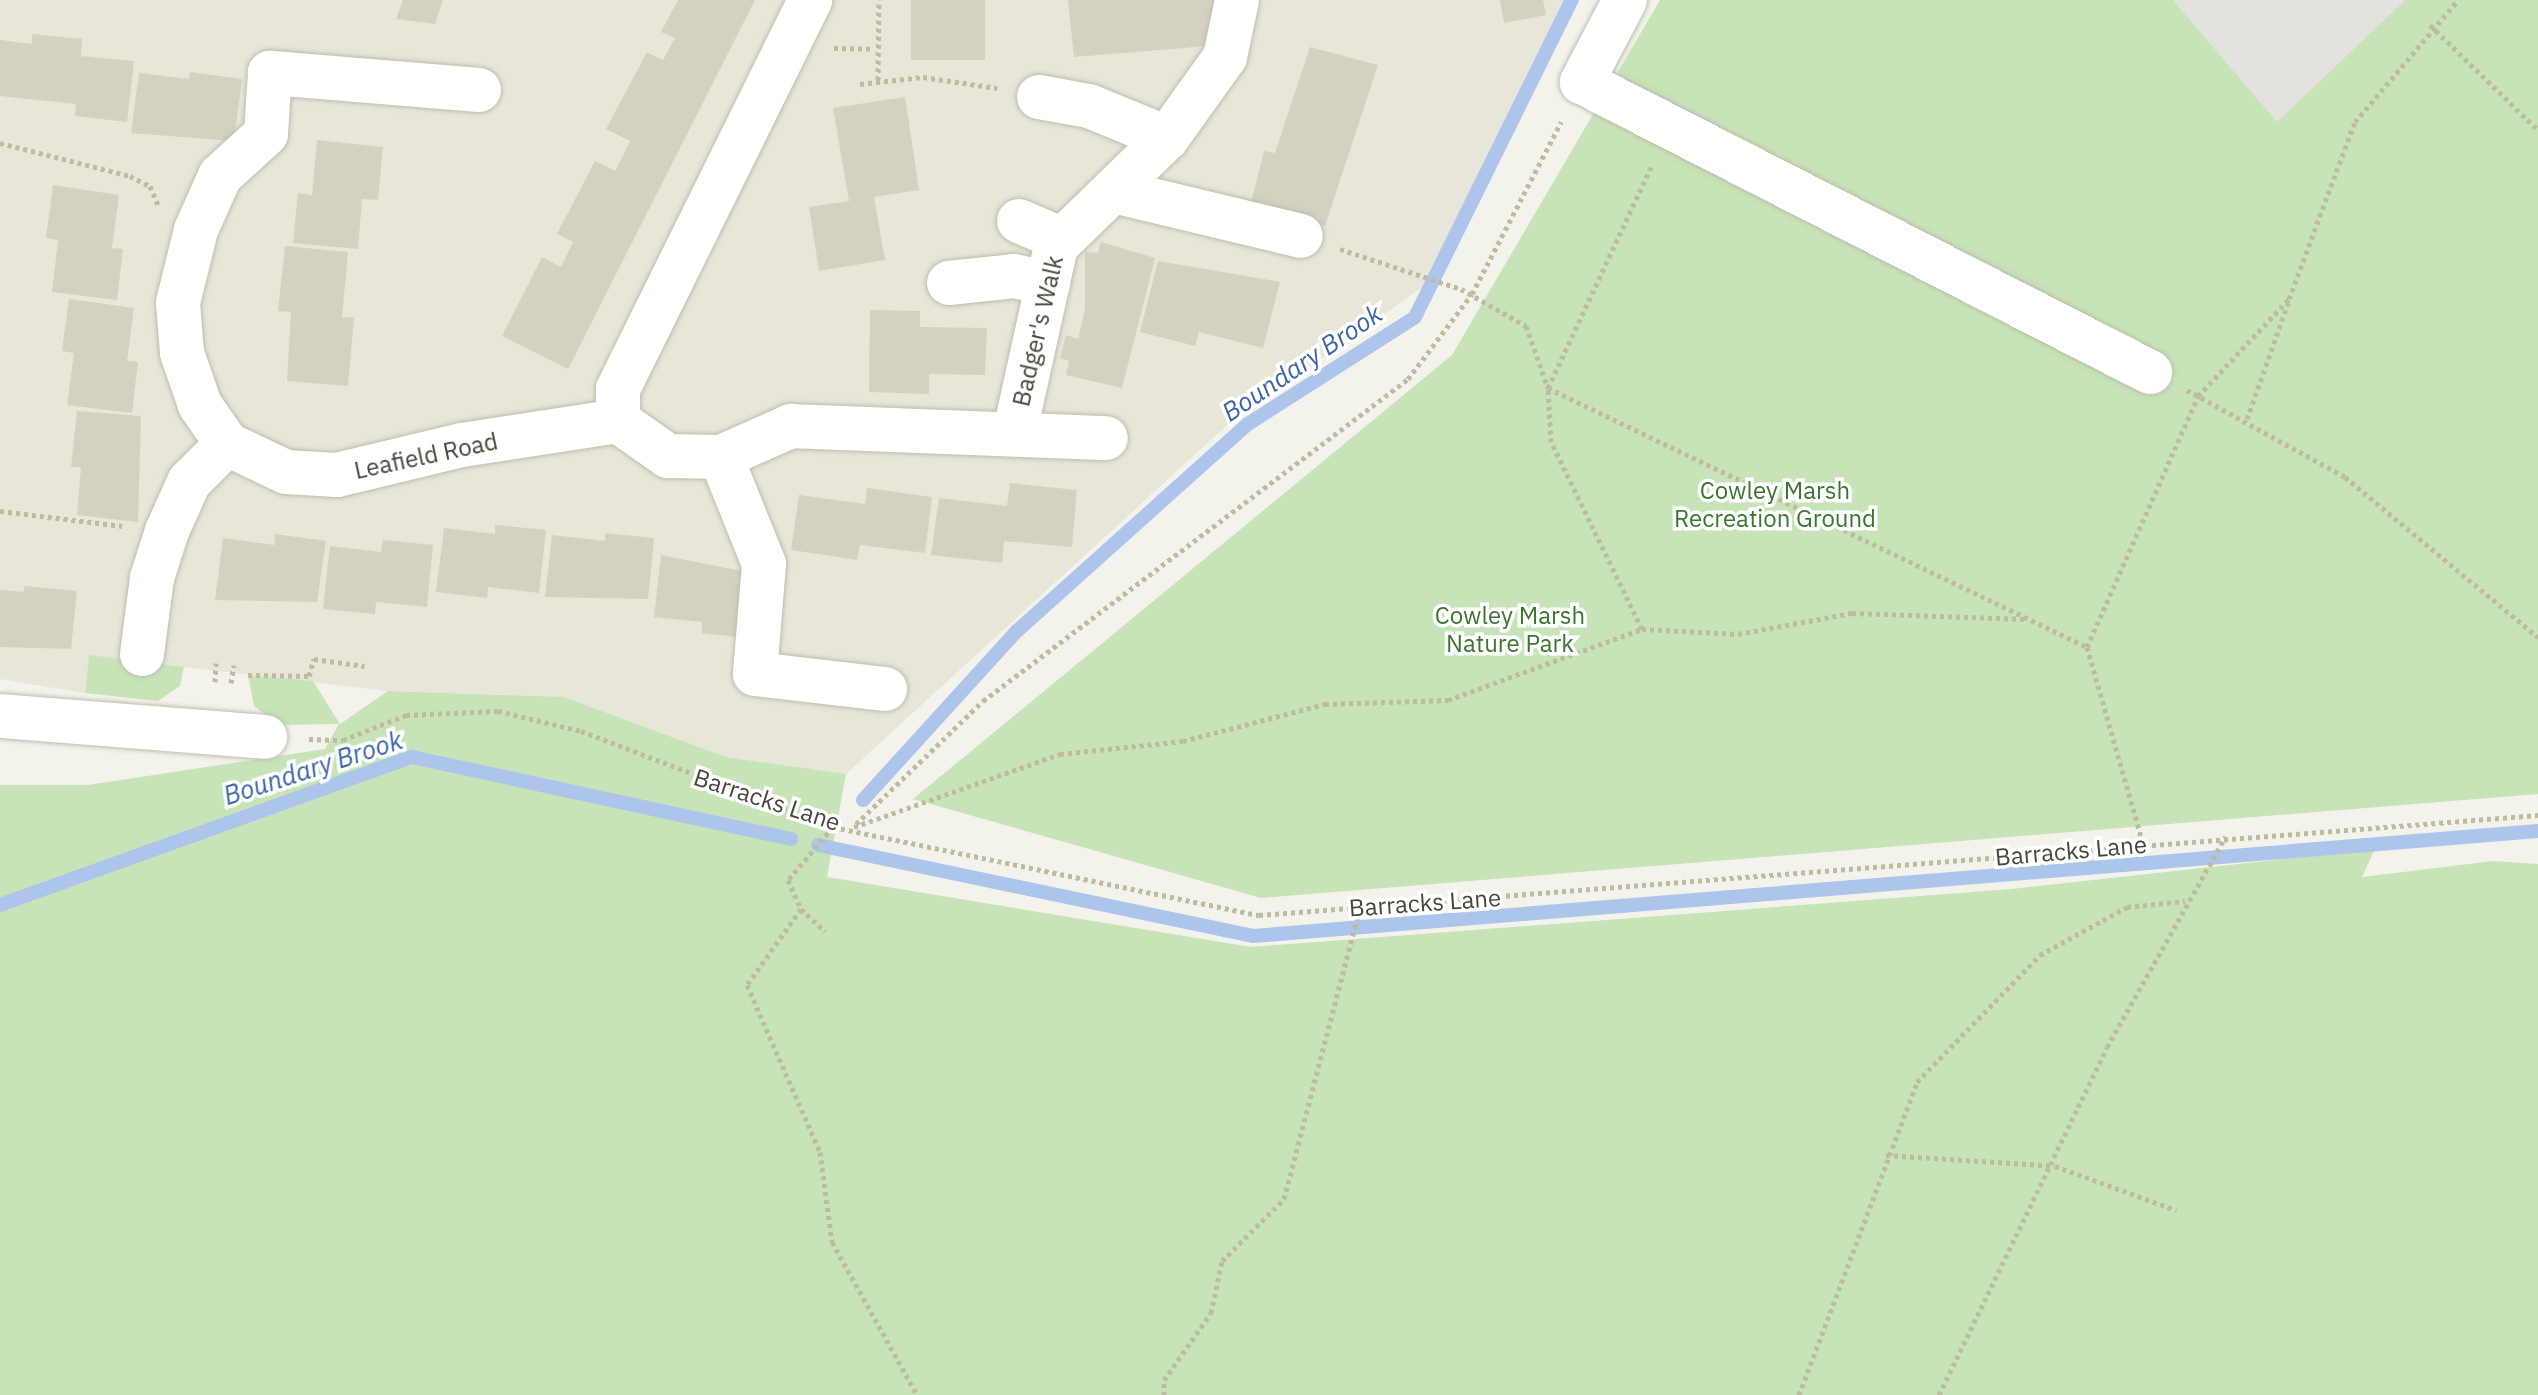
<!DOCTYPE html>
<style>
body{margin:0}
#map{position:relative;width:2538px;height:1395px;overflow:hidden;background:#f4f3eb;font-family:"IBM Plex Sans",sans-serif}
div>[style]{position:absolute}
.residential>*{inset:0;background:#e7e6d9}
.industrial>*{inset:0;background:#e4e2dc}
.green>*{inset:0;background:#c6e4b8}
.stream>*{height:14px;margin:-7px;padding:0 7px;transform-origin:7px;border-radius:7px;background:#adc4eb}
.building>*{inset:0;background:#d5d1c1;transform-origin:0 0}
.path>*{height:5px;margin-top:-2.5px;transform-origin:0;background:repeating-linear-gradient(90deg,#bfbba1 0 4px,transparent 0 8px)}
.roads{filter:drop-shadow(0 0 2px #bfbdae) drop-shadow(0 0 2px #bfbdae)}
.minor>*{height:44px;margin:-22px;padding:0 22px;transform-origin:22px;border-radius:22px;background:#fff}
span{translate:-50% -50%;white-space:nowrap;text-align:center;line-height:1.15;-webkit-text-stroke:7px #fff;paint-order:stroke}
.street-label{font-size:24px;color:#484539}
.park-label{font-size:24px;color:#3c7531}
.water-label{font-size:26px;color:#3b63ab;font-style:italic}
</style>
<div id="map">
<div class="residential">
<div style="clip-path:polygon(0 0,1566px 0,1424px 286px,1227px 425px,846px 774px,726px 757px,564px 697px,388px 691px,89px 656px,85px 693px,0 679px)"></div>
</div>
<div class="industrial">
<div style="clip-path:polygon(2173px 0,2405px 0,2277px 123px)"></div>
</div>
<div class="green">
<div style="clip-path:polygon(1660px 0,2173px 0,2277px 122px,2405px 0,2538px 0,2538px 794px,1261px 898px,913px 799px,1452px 355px)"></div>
<div style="clip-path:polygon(89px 655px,184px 667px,180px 686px,158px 701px,85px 693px)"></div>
<div style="clip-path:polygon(248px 675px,313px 681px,340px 724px,388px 691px,564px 697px,726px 757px,846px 774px,827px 877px,1251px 947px,2012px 889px,2375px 849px,2362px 877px,2493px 861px,2538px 864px,2538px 1395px,0 1395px,0 785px,88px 785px,325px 749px,339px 724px,278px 725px,254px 706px)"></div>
</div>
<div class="stream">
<div style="left:863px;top:800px;width:229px;rotate:-47.7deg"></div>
<div style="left:1017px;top:631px;width:310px;rotate:-41.9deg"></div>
<div style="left:1248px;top:424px;width:198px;rotate:-32.6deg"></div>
<div style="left:1415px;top:317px;width:354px;rotate:-63.7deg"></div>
<div style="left:818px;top:845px;width:444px;rotate:11.8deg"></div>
<div style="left:1253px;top:936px;width:1289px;rotate:-4.67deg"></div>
<div style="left:0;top:905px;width:438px;rotate:-19.8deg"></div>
<div style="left:412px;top:757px;width:388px;rotate:12.2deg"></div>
</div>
<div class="building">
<div style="clip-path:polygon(403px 0,443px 0,435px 24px,396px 19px)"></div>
<div style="clip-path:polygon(678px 0,755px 0,568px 369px,502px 336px,542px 257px,561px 267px,573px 242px,557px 234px,595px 161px,615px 171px,630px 141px,606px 129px,647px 52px,663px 60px,675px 38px,661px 32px)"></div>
<div style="left:911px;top:0;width:74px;height:60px"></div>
<div style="clip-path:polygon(1068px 0,1216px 0,1221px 45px,1074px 57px)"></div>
<div style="clip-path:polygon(1500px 0,1543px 0,1546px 15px,1504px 23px)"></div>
<div style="clip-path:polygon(32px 34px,82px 39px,81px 56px,134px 61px,127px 122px,75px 116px,76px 104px,0 96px,0 40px,32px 44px)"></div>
<div style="clip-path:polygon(1310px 47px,1378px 65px,1325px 226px,1250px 207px,1264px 151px,1275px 153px)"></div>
<div style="clip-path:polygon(190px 72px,242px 79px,234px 141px,131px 133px,139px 73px,189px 79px)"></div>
<div style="clip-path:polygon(905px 97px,919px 190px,874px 197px,885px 260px,819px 271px,809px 207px,849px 201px,833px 108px)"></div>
<div style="clip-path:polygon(317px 140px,383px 147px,378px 200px,362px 199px,358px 249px,293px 243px,298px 193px,312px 195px)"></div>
<div style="clip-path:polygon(53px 185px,119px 195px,112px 248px,123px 249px,117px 300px,52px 292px,58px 240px,46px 238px)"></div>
<div style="clip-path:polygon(1101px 242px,1155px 258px,1122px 388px,1066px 375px,1069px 361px,1060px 358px,1066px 335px,1078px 339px,1085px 309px,1085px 252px,1098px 253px)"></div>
<div style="clip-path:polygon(285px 246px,348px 252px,342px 318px,354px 317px,348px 386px,287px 381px,291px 312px,278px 311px)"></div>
<div style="clip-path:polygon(1158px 261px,1280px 282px,1263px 348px,1199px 332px,1195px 346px,1140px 332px)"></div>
<div style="clip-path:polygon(69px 299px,134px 308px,127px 361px,138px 362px,132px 413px,67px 405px,74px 353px,62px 351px)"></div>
<div style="clip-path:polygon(870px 310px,920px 311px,920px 327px,987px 328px,985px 375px,929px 374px,929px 394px,869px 392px)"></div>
<div style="clip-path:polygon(77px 411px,141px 416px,138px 522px,77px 515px,81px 467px,71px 467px)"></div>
<div style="clip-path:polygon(1010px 483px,1077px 490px,1072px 547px,1004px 541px,1002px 563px,931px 555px,939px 498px,1007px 506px)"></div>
<div style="clip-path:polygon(867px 488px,932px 497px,925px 553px,860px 545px,857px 560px,791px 550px,799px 495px,865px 504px)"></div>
<div style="clip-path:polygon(495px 525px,546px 530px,539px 593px,488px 587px,487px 598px,436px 592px,444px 528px,495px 534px)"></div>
<div style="clip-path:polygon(605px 533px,654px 538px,648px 599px,545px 597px,552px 535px,605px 541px)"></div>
<div style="clip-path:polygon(275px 534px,326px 541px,317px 602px,215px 600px,223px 538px,274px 545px)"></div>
<div style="clip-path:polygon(383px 540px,433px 545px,427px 607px,376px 602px,375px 614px,323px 609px,330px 546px,381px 552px)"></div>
<div style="clip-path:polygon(661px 555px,762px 575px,755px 639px,702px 633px,702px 622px,654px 617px)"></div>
<div style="clip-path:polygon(24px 586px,77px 591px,71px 649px,0 647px,0 590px,24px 592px)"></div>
</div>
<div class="path">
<div style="left:2430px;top:25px;width:151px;rotate:44.2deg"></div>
<div style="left:834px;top:48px;width:39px;rotate:1deg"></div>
<div style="left:878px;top:80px;width:80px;rotate:-89.3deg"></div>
<div style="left:860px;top:84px;width:63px;rotate:-6.3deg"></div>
<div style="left:923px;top:77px;width:75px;rotate:8.5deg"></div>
<div style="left:0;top:143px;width:134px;rotate:14.2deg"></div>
<div style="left:130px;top:176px;width:22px;rotate:27deg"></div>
<div style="left:150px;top:186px;width:21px;rotate:67deg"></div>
<div style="left:1340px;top:249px;width:127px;rotate:18.3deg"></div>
<div style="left:1461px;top:289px;width:75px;rotate:29.6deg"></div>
<div style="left:1526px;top:326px;width:66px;rotate:70.5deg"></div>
<div style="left:1548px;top:388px;width:598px;rotate:25.67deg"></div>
<div style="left:2087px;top:647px;width:274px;rotate:-66.1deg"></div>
<div style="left:2198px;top:396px;width:133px;rotate:-46.8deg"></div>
<div style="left:2289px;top:299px;width:189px;rotate:-69.6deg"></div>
<div style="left:2355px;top:122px;width:160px;rotate:-49.8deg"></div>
<div style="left:2187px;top:390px;width:180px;rotate:28.8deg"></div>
<div style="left:2345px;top:477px;width:251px;rotate:39.7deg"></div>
<div style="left:2247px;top:419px;width:123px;rotate:-70.5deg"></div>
<div style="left:0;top:511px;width:123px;rotate:7deg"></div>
<div style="left:1642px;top:629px;width:208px;rotate:-115.9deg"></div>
<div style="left:1551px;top:442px;width:54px;rotate:-93.2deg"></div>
<div style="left:1548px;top:388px;width:244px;rotate:-65deg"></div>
<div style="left:2087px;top:647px;width:205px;rotate:74.1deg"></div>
<div style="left:248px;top:675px;width:61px;rotate:0.9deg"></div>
<div style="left:309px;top:676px;width:18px;rotate:-74deg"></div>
<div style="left:314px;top:659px;width:51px;rotate:7.8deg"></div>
<div style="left:215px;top:682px;width:19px;rotate:-87deg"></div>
<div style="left:231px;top:683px;width:18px;rotate:-81deg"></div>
<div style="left:309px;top:739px;width:34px;rotate:2deg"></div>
<div style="left:343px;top:740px;width:68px;rotate:-21.6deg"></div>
<div style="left:406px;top:715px;width:92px;rotate:-2.5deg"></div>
<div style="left:498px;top:711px;width:85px;rotate:13.5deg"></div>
<div style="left:581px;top:731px;width:270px;rotate:20.9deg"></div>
<div style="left:833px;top:827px;width:435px;rotate:11.7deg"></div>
<div style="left:1259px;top:915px;width:1283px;rotate:-4.47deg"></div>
<div style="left:856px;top:824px;width:177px;rotate:-44.1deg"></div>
<div style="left:983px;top:701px;width:533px;rotate:-37.15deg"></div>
<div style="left:1408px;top:379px;width:106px;rotate:-53deg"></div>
<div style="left:1472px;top:294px;width:194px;rotate:-62.6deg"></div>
<div style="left:833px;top:827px;width:70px;rotate:130.3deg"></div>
<div style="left:788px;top:880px;width:32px;rotate:66deg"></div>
<div style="left:801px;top:909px;width:93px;rotate:125.4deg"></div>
<div style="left:747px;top:985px;width:182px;rotate:66.4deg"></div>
<div style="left:820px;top:1152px;width:91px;rotate:82.4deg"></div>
<div style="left:832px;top:1242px;width:175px;rotate:60.9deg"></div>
<div style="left:854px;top:827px;width:219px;rotate:-19.5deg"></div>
<div style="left:1060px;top:754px;width:124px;rotate:-6deg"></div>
<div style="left:1183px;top:741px;width:147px;rotate:-14.6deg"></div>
<div style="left:1325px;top:704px;width:123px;rotate:-1.9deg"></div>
<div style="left:1448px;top:700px;width:207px;rotate:-20.1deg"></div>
<div style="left:1642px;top:629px;width:96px;rotate:3deg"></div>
<div style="left:1738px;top:634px;width:116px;rotate:-10.4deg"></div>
<div style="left:1852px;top:613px;width:174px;rotate:2deg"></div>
<div style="left:801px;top:909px;width:33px;rotate:43deg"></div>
<div style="left:1886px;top:1155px;width:169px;rotate:3.7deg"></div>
<div style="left:2055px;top:1166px;width:129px;rotate:20deg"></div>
<div style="left:1164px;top:1395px;width:15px;rotate:-90deg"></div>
<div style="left:1164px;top:1380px;width:82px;rotate:-55deg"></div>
<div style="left:1211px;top:1313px;width:53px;rotate:-78.1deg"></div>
<div style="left:1222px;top:1261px;width:88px;rotate:-45deg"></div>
<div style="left:1284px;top:1199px;width:302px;rotate:-75.4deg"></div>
<div style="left:1799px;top:1395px;width:335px;rotate:-69.3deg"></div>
<div style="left:1917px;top:1082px;width:177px;rotate:-45.9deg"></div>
<div style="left:2040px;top:955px;width:99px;rotate:-28.9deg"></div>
<div style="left:2127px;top:907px;width:58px;rotate:-5.9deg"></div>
<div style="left:1939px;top:1395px;width:386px;rotate:-64.2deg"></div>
<div style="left:2107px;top:1047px;width:242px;rotate:-60.6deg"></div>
</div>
<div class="roads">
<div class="minor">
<div style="left:1625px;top:0;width:93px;rotate:117.7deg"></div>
<div style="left:1582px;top:82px;width:638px;rotate:27.05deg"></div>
<div style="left:479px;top:90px;width:210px;rotate:-175.3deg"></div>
<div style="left:270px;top:73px;width:61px;rotate:93.8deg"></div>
<div style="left:266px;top:134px;width:62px;rotate:137.6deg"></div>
<div style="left:220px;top:176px;width:59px;rotate:114deg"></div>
<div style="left:196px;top:230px;width:75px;rotate:103.9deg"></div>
<div style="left:178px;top:303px;width:50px;rotate:85.4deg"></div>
<div style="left:182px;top:353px;width:55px;rotate:70.9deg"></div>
<div style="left:200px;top:405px;width:47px;rotate:55.3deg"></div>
<div style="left:227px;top:444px;width:65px;rotate:25.4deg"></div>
<div style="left:286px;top:472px;width:51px;rotate:3.4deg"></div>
<div style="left:337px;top:475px;width:129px;rotate:-13.5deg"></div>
<div style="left:462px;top:445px;width:158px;rotate:-8.7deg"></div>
<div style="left:618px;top:421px;width:32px;rotate:-90deg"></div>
<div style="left:618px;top:389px;width:434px;rotate:-63.7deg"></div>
<div style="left:1039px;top:97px;width:51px;rotate:10.2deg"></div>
<div style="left:1089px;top:106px;width:84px;rotate:22.3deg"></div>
<div style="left:1114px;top:191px;width:192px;rotate:13.5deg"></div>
<div style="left:1019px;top:221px;width:46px;rotate:23.2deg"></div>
<div style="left:949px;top:283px;width:65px;rotate:-6.1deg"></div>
<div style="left:1014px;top:276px;width:35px;rotate:12deg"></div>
<div style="left:618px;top:421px;width:61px;rotate:35deg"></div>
<div style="left:668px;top:456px;width:53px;rotate:1.1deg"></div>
<div style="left:721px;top:457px;width:77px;rotate:-23.9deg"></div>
<div style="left:791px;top:426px;width:315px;rotate:2.2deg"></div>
<div style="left:1015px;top:431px;width:189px;rotate:-77.5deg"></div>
<div style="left:1056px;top:246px;width:155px;rotate:-44.2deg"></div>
<div style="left:1167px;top:138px;width:100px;rotate:-54.4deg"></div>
<div style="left:1225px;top:57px;width:58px;rotate:-78.1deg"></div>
<div style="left:721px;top:457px;width:115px;rotate:68.1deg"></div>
<div style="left:764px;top:564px;width:110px;rotate:94.7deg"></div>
<div style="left:755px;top:674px;width:131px;rotate:6.6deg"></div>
<div style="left:142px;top:654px;width:77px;rotate:-82.5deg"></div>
<div style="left:152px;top:578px;width:49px;rotate:-72.3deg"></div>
<div style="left:167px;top:531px;width:54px;rotate:-65.8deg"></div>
<div style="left:189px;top:482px;width:54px;rotate:-45deg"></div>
<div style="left:0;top:716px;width:266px;rotate:4.5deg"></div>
</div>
</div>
<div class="street-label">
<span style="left:1038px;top:331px;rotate:-77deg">Badger's Walk</span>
<span style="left:426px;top:456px;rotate:-12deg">Leafield Road</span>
<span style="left:767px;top:800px;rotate:18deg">Barracks Lane</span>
<span style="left:2071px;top:851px;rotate:-5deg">Barracks Lane</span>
<span style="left:1425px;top:903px;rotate:-4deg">Barracks Lane</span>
</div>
<div class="park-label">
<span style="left:1775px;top:505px">Cowley Marsh<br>Recreation Ground</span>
<span style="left:1510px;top:630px">Cowley Marsh<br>Nature Park</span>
</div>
<div class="water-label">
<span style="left:1302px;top:363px;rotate:-34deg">Boundary Brook</span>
<span style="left:313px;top:768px;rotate:-18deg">Boundary Brook</span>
</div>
</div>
